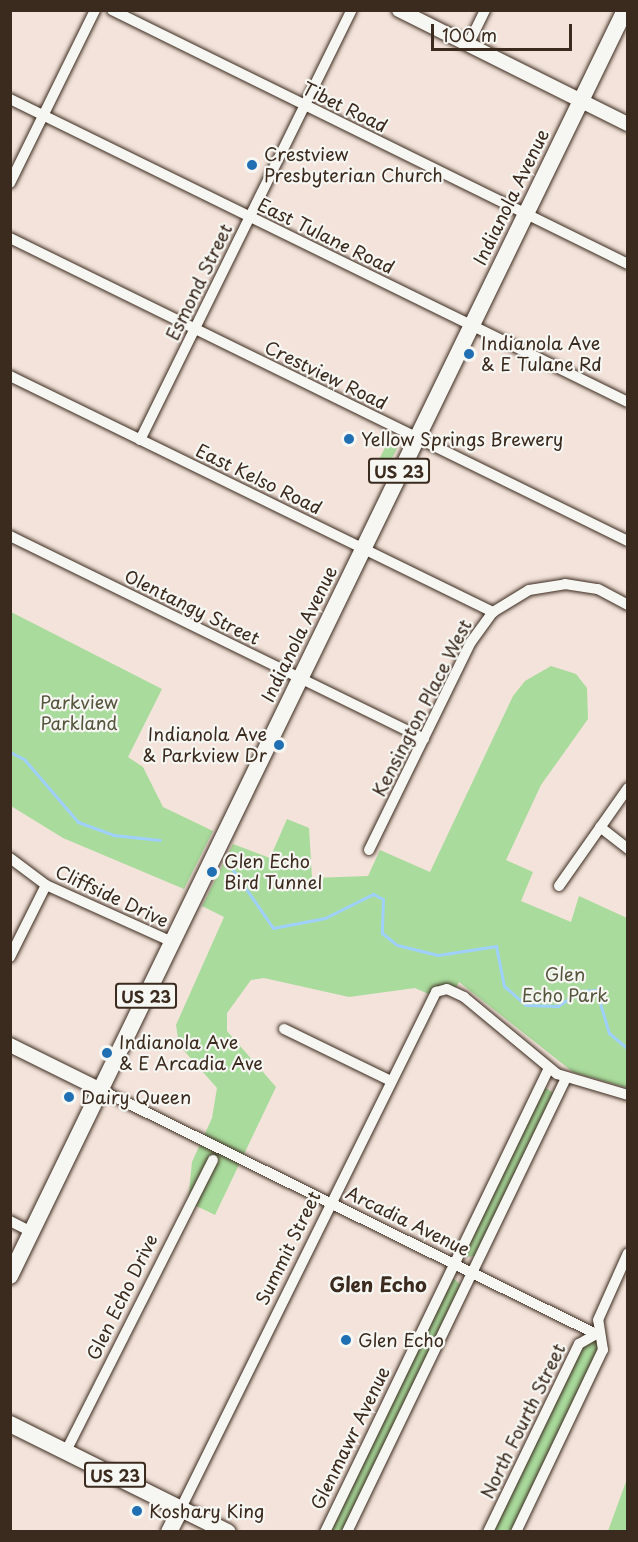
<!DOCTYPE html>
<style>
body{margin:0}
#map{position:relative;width:638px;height:1542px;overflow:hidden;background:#f3e3da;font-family:"Playpen Sans",sans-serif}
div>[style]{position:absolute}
.green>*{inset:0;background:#a9db9c;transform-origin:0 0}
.stream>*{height:3px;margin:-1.5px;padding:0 1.5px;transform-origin:1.5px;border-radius:1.5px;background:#9fd0fc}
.roads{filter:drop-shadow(0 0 2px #3b2a1e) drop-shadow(0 0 2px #3b2a1e)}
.minor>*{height:10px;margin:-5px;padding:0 5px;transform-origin:5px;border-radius:5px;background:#f6f6f2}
.tertiary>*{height:14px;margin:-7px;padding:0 7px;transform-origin:7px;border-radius:7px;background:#f6f6f2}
.primary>*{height:16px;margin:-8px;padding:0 8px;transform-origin:8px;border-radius:8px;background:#f6f6f2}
.dots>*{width:16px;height:16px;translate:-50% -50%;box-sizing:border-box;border:3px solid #f6f6f2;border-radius:50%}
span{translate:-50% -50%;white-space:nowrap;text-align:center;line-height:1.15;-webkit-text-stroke:4.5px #f6f6f2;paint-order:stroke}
.shield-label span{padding:2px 4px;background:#f6f6f2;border:2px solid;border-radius:4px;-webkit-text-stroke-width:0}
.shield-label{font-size:16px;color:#3b2a1e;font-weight:700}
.street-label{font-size:18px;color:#3b2a1e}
.poi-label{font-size:18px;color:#3b2a1e}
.left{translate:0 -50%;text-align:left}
.right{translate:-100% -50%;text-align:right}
.park-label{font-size:18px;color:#56563e}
.neighbourhood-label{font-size:20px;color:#3b2a1e;font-weight:700}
.frame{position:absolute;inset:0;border:12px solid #3b2a1e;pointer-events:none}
.scale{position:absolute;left:431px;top:24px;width:141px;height:27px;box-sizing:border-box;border:3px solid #3b2a1e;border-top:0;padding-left:8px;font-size:18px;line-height:21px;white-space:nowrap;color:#3b2a1e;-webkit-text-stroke:4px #f6f6f2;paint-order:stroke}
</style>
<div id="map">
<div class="green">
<div style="left:391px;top:436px;width:11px;height:46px;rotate:27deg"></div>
<div style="clip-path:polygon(11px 612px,162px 689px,128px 757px,143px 767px,163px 807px,213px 831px,184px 889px,63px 838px,11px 806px)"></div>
<div style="clip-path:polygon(551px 666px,576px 674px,587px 688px,588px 719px,541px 785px,506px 860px,533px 872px,521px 901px,571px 922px,579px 896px,627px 918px,627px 1088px,573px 1072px,459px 982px,454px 992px,433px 996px,415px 988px,349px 997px,264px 978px,251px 980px,227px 1013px,227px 1031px,276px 1087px,215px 1215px,188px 1202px,192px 1162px,212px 1118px,217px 1088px,179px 1045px,176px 1025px,224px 917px,202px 906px,233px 844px,270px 858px,287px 819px,309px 828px,312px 878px,368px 876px,380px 850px,430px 872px,513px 696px,525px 681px)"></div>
<div style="clip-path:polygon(545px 1087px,553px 1093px,475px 1256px,467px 1257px,464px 1253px)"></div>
<div style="clip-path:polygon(453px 1278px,461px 1285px,343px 1531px,329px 1532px)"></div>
<div style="clip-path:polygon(597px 1339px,600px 1345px,511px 1531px,492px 1532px,584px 1341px)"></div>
<div style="clip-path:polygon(627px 1479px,627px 1531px,608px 1531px)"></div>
</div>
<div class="stream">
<div style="left:10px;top:752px;width:16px;rotate:27deg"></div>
<div style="left:24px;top:759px;width:83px;rotate:49.4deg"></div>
<div style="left:78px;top:822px;width:37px;rotate:20deg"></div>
<div style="left:113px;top:835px;width:47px;rotate:6.1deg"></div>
<div style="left:233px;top:870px;width:70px;rotate:55.4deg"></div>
<div style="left:273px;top:928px;width:53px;rotate:-10.9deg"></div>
<div style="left:325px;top:918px;width:54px;rotate:-26.6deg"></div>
<div style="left:373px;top:894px;width:11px;rotate:27deg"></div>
<div style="left:383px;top:899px;width:34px;rotate:92deg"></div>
<div style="left:382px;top:933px;width:19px;rotate:39deg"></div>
<div style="left:397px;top:945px;width:42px;rotate:13.7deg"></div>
<div style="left:438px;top:955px;width:59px;rotate:-8.8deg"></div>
<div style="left:496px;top:946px;width:41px;rotate:78.7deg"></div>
<div style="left:504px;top:986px;width:29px;rotate:41deg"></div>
<div style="left:526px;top:1005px;width:32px;rotate:2deg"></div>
<div style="left:558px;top:1006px;width:27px;rotate:-34deg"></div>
<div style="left:580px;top:991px;width:16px;rotate:-4deg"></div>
<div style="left:596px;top:990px;width:45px;rotate:73.2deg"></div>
<div style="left:609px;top:1033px;width:25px;rotate:40deg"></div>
</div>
<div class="roads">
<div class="minor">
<div style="left:112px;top:10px;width:575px;rotate:26.21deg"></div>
<div style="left:468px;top:45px;width:39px;rotate:-64deg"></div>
<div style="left:10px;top:99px;width:688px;rotate:26.12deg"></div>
<div style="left:10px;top:183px;width:193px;rotate:-63.8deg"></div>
<div style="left:10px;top:238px;width:688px;rotate:26.12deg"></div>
<div style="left:10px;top:376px;width:538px;rotate:26.04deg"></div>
<div style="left:140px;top:440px;width:479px;rotate:-63.8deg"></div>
<div style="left:10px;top:536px;width:461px;rotate:26.1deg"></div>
<div style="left:600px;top:827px;width:36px;rotate:38deg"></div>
<div style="left:369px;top:850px;width:232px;rotate:-63.9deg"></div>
<div style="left:471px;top:642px;width:37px;rotate:-54deg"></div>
<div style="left:493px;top:612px;width:42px;rotate:-31.4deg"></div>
<div style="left:529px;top:590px;width:36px;rotate:-9deg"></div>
<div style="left:565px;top:584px;width:33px;rotate:9deg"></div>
<div style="left:598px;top:589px;width:34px;rotate:28deg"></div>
<div style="left:10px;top:858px;width:45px;rotate:36.9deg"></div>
<div style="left:46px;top:885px;width:138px;rotate:24.3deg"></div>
<div style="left:559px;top:886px;width:120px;rotate:-54.9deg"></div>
<div style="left:10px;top:957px;width:80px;rotate:-63.4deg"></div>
<div style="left:284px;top:1029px;width:119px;rotate:25.9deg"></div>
<div style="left:101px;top:1090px;width:552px;rotate:26.24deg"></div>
<div style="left:10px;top:1221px;width:25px;rotate:27deg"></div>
<div style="left:66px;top:1451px;width:326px;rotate:-63.2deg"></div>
<div style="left:181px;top:1508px;width:576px;rotate:-63.7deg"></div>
<div style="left:436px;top:992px;width:11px;rotate:-15deg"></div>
<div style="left:447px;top:989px;width:19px;rotate:25deg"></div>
<div style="left:464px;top:997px;width:121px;rotate:39.6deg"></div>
<div style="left:557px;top:1074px;width:74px;rotate:16.5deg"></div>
<div style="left:325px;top:1532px;width:515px;rotate:-64.23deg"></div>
<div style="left:347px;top:1532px;width:504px;rotate:-64.25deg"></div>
<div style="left:488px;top:1532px;width:209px;rotate:-64.2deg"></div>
<div style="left:579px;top:1344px;width:20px;rotate:-30deg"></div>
<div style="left:516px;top:1532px;width:202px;rotate:-64.5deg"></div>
<div style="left:603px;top:1350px;width:30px;rotate:-99deg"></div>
<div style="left:598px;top:1320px;width:73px;rotate:-65.9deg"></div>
</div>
<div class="tertiary">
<div style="left:399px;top:10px;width:256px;rotate:26.5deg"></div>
<div style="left:10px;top:1045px;width:102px;rotate:26.3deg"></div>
</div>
<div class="primary">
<div style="left:10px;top:1276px;width:1407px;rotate:-64.09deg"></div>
<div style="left:10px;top:1424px;width:243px;rotate:26.4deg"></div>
<div style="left:169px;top:1532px;width:27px;rotate:-63deg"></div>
</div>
</div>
<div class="dots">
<div style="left:252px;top:165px;background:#1f6fb2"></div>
<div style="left:469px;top:354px;background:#1f6fb2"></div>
<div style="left:349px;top:439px;background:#1f6fb2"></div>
<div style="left:279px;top:745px;background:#1f6fb2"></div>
<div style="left:212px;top:872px;background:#1f6fb2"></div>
<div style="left:107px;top:1053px;background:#1f6fb2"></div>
<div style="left:69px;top:1097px;background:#1f6fb2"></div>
<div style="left:346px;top:1340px;background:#1f6fb2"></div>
<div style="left:137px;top:1511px;background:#1f6fb2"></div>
</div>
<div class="shield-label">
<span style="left:399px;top:471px">US 23</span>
<span style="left:146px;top:996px">US 23</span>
<span style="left:115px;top:1475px">US 23</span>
</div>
<div class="street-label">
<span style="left:345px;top:107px;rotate:26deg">Tibet Road</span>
<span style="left:511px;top:197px;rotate:-64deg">Indianola Avenue</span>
<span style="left:326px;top:236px;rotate:26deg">East Tulane Road</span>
<span style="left:199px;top:282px;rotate:-64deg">Esmond Street</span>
<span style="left:326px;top:375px;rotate:26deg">Crestview Road</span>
<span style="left:259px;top:479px;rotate:26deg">East Kelso Road</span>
<span style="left:192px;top:607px;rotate:26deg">Olentangy Street</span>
<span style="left:299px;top:634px;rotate:-64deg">Indianola Avenue</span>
<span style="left:422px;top:708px;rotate:-63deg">Kensington Place West</span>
<span style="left:112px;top:896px;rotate:25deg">Cliffside Drive</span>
<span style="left:408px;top:1221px;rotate:26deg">Arcadia Avenue</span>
<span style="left:288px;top:1248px;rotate:-64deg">Summit Street</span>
<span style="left:122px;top:1297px;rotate:-64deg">Glen Echo Drive</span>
<span style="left:523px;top:1421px;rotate:-64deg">North Fourth Street</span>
<span style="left:350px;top:1438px;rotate:-64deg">Glenmawr Avenue</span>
</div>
<div class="poi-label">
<span class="left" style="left:264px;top:165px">Crestview<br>Presbyterian Church</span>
<span class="left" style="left:481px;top:354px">Indianola Ave<br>&amp; E Tulane Rd</span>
<span class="left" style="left:361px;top:439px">Yellow Springs Brewery</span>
<span class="right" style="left:267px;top:745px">Indianola Ave<br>&amp; Parkview Dr</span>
<span class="left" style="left:224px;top:872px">Glen Echo<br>Bird Tunnel</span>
<span class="left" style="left:119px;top:1053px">Indianola Ave<br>&amp; E Arcadia Ave</span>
<span class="left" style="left:81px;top:1097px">Dairy Queen</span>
<span class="left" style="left:358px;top:1340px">Glen Echo</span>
<span class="left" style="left:149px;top:1511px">Koshary King</span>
</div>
<div class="park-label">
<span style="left:79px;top:713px">Parkview<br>Parkland</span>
<span style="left:565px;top:985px">Glen<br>Echo Park</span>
</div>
<div class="neighbourhood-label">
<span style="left:378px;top:1284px">Glen Echo</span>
</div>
<div class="frame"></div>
<div class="scale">100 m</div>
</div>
